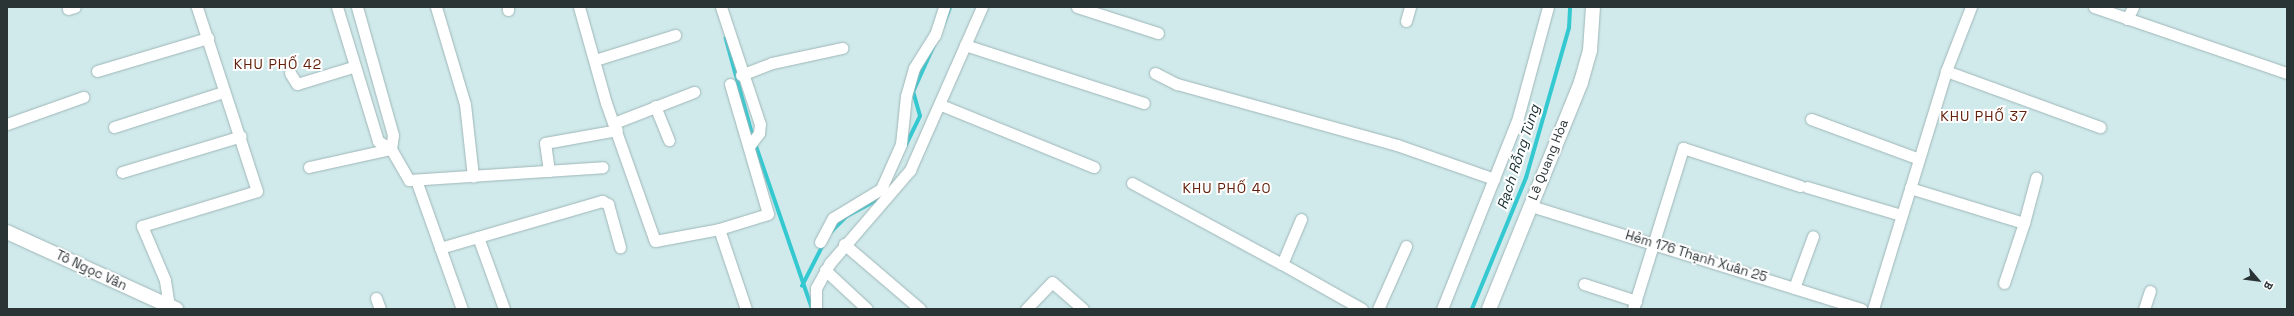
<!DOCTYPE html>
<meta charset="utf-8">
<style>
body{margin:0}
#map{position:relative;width:2294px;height:316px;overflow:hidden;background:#d0e9eb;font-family:"Space Grotesk",sans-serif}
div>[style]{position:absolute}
.stream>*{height:3.5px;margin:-1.75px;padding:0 1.75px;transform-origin:1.75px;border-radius:1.75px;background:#34c9d1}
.roads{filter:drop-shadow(0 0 1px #9eb6b7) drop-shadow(0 0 1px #9eb6b7)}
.minor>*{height:11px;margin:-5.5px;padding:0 5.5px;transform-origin:5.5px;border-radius:5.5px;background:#fff}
.tertiary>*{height:14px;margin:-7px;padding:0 7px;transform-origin:7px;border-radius:7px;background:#fff}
span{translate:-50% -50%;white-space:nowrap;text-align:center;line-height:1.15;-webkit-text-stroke:4px #fff;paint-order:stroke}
.street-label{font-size:13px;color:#2b3435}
.neighbourhood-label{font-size:14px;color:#63210c;letter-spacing:1px}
.water-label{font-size:14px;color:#162e2f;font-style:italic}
.frame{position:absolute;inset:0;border:8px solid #2b3435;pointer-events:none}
.north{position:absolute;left:2238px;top:260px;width:40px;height:40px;-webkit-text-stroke:3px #fff;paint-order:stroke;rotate:118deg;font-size:11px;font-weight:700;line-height:16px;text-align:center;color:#2b3435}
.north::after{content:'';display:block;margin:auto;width:14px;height:18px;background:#2b3435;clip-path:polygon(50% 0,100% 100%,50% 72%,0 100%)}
</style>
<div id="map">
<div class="stream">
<div style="left:944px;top:23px;width:17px;rotate:-69deg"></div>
<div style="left:726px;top:38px;width:102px;rotate:74.6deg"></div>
<div style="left:755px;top:142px;width:176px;rotate:71deg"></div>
<div style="left:905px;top:147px;width:34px;rotate:-64deg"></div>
<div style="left:920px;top:116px;width:25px;rotate:-106deg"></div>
<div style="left:913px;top:92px;width:51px;rotate:-65.9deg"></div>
<div style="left:829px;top:234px;width:25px;rotate:-45deg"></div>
<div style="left:847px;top:216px;width:38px;rotate:-28deg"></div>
<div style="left:802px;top:286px;width:48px;rotate:-62.9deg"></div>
<div style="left:1472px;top:309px;width:142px;rotate:-67.6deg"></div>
<div style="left:1526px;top:178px;width:156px;rotate:-74deg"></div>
<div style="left:1569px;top:28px;width:21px;rotate:-87deg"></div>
</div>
<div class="roads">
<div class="minor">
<div style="left:337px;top:7px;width:140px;rotate:73deg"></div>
<div style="left:378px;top:141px;width:15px;rotate:32deg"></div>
<div style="left:391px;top:149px;width:36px;rotate:60deg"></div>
<div style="left:409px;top:180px;width:194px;rotate:-3.8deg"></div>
<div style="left:357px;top:7px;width:133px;rotate:74.3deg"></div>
<div style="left:393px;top:135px;width:14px;rotate:98deg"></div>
<div style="left:436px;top:7px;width:101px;rotate:73.4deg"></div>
<div style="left:465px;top:104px;width:73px;rotate:83.7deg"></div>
<div style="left:508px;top:7px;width:3px;rotate:90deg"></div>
<div style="left:579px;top:7px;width:100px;rotate:74.3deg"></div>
<div style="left:606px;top:103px;width:146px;rotate:70.5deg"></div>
<div style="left:655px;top:241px;width:65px;rotate:-10.6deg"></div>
<div style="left:721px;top:7px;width:123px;rotate:71.6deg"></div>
<div style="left:760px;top:124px;width:9px;rotate:96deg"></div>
<div style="left:759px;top:133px;width:15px;rotate:127deg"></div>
<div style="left:1077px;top:7px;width:85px;rotate:17.8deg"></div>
<div style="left:2094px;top:7px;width:204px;rotate:18.9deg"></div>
<div style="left:68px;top:9px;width:7px;rotate:-16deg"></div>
<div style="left:2127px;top:19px;width:13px;rotate:-63deg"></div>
<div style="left:1406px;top:21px;width:15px;rotate:-74deg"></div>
<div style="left:965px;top:45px;width:188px;rotate:18deg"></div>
<div style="left:595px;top:60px;width:84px;rotate:-17.4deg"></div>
<div style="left:97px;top:71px;width:116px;rotate:-16.6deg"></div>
<div style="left:1946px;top:71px;width:164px;rotate:20deg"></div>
<div style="left:290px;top:73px;width:13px;rotate:58deg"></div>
<div style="left:297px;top:84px;width:59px;rotate:-16.9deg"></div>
<div style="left:1155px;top:73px;width:25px;rotate:27deg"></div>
<div style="left:1177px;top:84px;width:228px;rotate:15.5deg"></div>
<div style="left:1397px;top:145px;width:103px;rotate:19.3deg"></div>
<div style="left:741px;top:75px;width:33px;rotate:-21deg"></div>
<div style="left:772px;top:63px;width:72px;rotate:-12.1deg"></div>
<div style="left:730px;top:84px;width:135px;rotate:73.7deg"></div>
<div style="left:768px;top:214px;width:51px;rotate:163deg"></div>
<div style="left:719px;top:229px;width:84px;rotate:71.4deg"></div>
<div style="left:941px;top:105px;width:165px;rotate:22.1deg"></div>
<div style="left:655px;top:106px;width:37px;rotate:68deg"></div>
<div style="left:1811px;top:119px;width:115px;rotate:20.3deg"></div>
<div style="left:614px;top:123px;width:86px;rotate:-21.2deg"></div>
<div style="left:7px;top:124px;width:81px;rotate:-19.6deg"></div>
<div style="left:114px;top:127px;width:114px;rotate:-17.8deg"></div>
<div style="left:309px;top:167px;width:84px;rotate:-12.4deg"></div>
<div style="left:549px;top:171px;width:28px;rotate:-98deg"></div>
<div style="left:545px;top:143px;width:73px;rotate:-10.2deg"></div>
<div style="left:122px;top:172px;width:124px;rotate:-16.8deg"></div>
<div style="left:416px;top:180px;width:137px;rotate:70.4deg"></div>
<div style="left:1132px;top:183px;width:170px;rotate:28.4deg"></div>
<div style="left:1807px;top:187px;width:98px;rotate:16.6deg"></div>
<div style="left:1910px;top:188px;width:119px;rotate:17.1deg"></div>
<div style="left:2024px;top:223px;width:47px;rotate:-75.1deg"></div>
<div style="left:1531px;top:206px;width:346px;rotate:17.3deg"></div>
<div style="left:1301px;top:219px;width:49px;rotate:112.9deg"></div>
<div style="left:1282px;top:264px;width:92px;rotate:29.4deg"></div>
<div style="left:478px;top:237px;width:77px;rotate:70.1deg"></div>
<div style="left:820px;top:242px;width:27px;rotate:-62deg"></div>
<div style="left:833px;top:218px;width:56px;rotate:-31.1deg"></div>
<div style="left:881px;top:189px;width:49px;rotate:-66deg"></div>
<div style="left:901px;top:144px;width:48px;rotate:-84.1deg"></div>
<div style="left:906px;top:96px;width:29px;rotate:-74deg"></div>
<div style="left:914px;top:68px;width:39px;rotate:-58deg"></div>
<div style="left:935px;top:35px;width:29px;rotate:-72deg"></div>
<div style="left:844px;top:244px;width:100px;rotate:40.5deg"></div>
<div style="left:440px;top:248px;width:169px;rotate:-16.2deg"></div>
<div style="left:602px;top:201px;width:7px;rotate:27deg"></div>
<div style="left:608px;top:204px;width:45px;rotate:74.4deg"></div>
<div style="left:825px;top:270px;width:57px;rotate:42.9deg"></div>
<div style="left:2004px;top:283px;width:63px;rotate:-71.6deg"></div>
<div style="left:1584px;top:284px;width:55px;rotate:18.1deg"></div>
<div style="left:1794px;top:288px;width:55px;rotate:-69.9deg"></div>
<div style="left:376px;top:298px;width:12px;rotate:70deg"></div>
<div style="left:169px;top:306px;width:26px;rotate:-99deg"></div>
<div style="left:165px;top:280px;width:59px;rotate:-113.1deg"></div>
<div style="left:142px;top:226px;width:120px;rotate:-16.9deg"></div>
<div style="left:257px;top:191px;width:194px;rotate:-108.1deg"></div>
<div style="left:816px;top:309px;width:21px;rotate:-90deg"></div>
<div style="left:816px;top:288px;width:29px;rotate:-61deg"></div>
<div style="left:830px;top:263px;width:123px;rotate:-49.3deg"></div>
<div style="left:910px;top:170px;width:178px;rotate:-66.2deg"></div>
<div style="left:1026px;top:309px;width:37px;rotate:-46deg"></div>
<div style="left:1052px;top:282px;width:41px;rotate:41.1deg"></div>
<div style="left:1378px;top:309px;width:69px;rotate:-66deg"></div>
<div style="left:1442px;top:309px;width:202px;rotate:-68.3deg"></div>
<div style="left:1517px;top:121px;width:118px;rotate:-74.8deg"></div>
<div style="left:1633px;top:309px;width:169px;rotate:-72.7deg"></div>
<div style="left:1683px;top:148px;width:123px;rotate:18deg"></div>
<div style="left:1873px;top:309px;width:249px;rotate:-72.9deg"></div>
<div style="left:1946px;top:71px;width:69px;rotate:-68.7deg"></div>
<div style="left:2144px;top:309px;width:19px;rotate:-72deg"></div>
</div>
<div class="tertiary">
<div style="left:7px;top:232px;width:186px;rotate:24.5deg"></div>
<div style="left:1489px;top:309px;width:245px;rotate:-67.9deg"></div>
<div style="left:1581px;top:82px;width:33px;rotate:-74deg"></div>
<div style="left:1590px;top:50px;width:43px;rotate:-86deg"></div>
</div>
</div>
<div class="street-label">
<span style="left:1549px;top:160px;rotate:-68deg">Lê Quang Hòa</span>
<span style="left:1696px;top:257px;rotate:17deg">Hẻm 176 Thạnh Xuân 25</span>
<span style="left:91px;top:271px;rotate:25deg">Tô Ngọc Vân</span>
</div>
<div class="neighbourhood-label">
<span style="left:278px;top:64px">KHU PHỐ 42</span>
<span style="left:1984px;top:116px">KHU PHỐ 37</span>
<span style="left:1227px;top:188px">KHU PHỐ 40</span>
</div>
<div class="water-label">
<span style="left:1518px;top:157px;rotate:-72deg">Rạch Rỗng Tùng</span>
</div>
<div class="frame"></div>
<div class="north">B</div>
</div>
